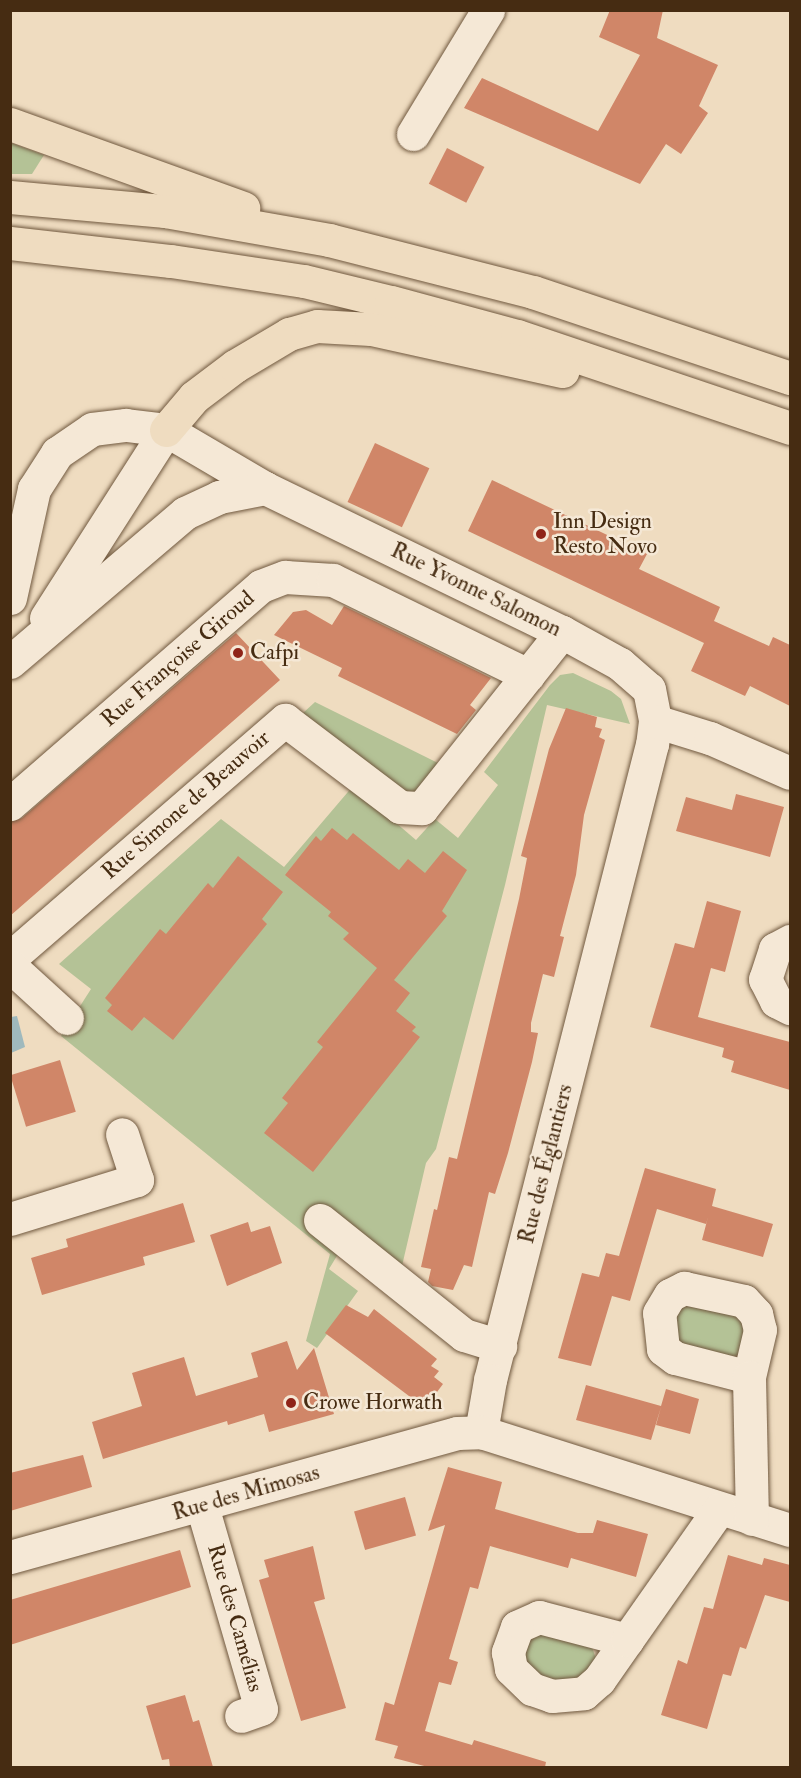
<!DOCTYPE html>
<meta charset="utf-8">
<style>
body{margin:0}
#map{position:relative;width:801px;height:1778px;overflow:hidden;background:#efdcc0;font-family:"IM FELL Double Pica",serif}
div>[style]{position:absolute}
.green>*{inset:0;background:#b4c296}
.water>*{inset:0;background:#9fb9bd}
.building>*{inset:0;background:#d08668;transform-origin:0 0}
.roads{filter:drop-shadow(0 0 2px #70583e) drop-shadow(0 0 2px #70583e)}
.minor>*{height:33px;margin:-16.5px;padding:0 16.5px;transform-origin:16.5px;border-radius:16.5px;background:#f5e8d6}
.highway>*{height:33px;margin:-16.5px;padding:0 16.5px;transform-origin:16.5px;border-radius:16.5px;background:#efdcc0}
.dots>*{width:16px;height:16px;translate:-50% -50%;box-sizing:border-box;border:3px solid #f5e8d6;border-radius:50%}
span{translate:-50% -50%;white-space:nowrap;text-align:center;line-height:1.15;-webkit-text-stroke:5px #f5e8d6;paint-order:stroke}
.poi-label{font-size:22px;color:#462c12}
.left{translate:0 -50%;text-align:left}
.street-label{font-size:22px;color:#462c12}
.frame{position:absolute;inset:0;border:12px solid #462c12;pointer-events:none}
</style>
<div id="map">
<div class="green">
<div style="clip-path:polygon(11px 143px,44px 155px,32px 174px,11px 174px)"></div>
<div style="clip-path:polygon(573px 673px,611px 691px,621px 699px,630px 724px,547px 705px,505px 885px,436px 1149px,426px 1163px,398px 1283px,346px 1241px,329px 1269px,358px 1291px,317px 1348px,306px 1341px,330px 1254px,61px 1036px,91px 989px,59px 964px,221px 819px,284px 867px,353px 786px,416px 840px,435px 819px,458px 838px,498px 785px,484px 772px,550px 685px,560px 675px)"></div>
<div style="clip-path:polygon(315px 702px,442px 765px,421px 791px,406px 795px,303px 713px)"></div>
<div style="clip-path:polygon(689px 1298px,747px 1319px,740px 1353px,735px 1357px,681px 1347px,671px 1319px)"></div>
<div style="clip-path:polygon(539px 1627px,592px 1647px,596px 1659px,574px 1686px,530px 1674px,520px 1642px)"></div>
</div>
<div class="water">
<div style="clip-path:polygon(17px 1016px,25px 1047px,11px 1053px,11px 1017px)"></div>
</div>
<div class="building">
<div style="clip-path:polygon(610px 10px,663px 10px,657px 38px,718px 65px,699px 106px,708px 113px,681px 154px,666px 144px,640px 184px,464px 108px,482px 78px,598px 131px,640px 55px,599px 37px)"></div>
<div style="left:447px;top:148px;width:42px;height:40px;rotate:27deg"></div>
<div style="left:375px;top:443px;width:60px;height:65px;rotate:25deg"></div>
<div style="clip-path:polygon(492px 480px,647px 554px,639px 569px,720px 607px,714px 621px,769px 646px,773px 637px,790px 645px,790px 706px,750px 686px,745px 696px,691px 671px,704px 643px,468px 531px)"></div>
<div style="clip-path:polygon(344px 606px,491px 678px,470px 705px,476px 710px,457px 734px,338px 676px,342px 668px,274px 635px,293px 612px,306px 610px,332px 625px)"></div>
<div style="clip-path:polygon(236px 633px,280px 680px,10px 916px,10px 822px,22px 818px)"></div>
<div style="clip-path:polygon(566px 708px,597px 717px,595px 727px,602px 729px,599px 737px,605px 740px,584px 815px,576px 875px,560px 936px,564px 937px,554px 977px,543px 974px,531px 1023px,531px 1032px,538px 1033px,532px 1062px,508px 1153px,495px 1194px,489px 1192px,472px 1267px,464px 1265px,453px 1290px,432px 1286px,428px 1282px,431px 1269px,421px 1267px,434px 1209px,437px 1210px,449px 1157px,457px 1159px,519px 899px,527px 858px,521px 856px,549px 749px)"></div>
<div style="clip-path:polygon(736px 794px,784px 807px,770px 857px,676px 831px,686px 797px,732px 810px)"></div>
<div style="clip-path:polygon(332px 828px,347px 840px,353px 833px,399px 870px,408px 859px,425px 873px,443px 851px,467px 870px,442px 911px,447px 916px,394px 980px,410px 993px,396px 1011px,416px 1027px,412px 1031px,420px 1037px,313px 1172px,264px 1133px,288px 1103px,282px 1098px,323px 1047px,317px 1042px,377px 968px,343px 939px,349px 933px,328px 916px,331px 912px,285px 875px,316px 836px,321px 841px)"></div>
<div style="clip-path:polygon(238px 856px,283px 892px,262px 919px,267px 924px,173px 1040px,144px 1017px,132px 1031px,107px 1011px,112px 1005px,105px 998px,160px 929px,166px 934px,208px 883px,213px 888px)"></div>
<div style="clip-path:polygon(707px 901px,741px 911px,725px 972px,711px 968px,698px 1017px,790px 1042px,790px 1090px,731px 1072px,734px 1061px,722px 1057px,724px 1048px,650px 1027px,675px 943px,694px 948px)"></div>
<div style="left:60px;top:1060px;width:54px;height:52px;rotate:73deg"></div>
<div style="clip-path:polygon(645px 1168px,716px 1189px,712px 1206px,773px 1224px,763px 1257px,702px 1240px,708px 1217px,706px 1224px,657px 1209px,630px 1301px,612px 1296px,591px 1366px,558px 1358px,582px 1273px,599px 1277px,606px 1253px,619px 1256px)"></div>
<div style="clip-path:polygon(183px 1203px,195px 1242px,143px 1257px,145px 1265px,42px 1295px,31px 1258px,68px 1247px,66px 1239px)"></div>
<div style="clip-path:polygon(248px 1222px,251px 1232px,270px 1226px,282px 1263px,227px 1286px,210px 1235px)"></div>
<div style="clip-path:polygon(346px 1305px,368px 1317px,374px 1309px,437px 1359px,431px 1366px,439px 1371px,434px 1377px,443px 1384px,425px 1408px,325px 1333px)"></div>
<div style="clip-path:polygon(287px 1341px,297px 1370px,314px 1348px,334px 1414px,269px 1432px,264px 1414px,228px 1425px,227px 1421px,103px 1459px,92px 1422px,142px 1406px,132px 1373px,184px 1357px,196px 1396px,258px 1377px,251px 1353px)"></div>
<div style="clip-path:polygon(586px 1385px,661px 1406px,666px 1389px,699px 1399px,690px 1434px,656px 1425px,661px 1407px,651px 1440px,576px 1420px)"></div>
<div style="clip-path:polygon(83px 1455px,92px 1487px,10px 1511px,10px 1473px)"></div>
<div style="clip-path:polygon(448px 1467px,502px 1482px,495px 1509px,578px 1533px,593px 1533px,597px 1520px,648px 1534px,636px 1577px,571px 1558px,568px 1568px,490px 1546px,478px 1589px,470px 1587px,449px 1659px,458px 1662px,451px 1685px,439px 1682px,425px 1731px,472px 1745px,474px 1740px,546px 1762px,545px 1767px,428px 1767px,394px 1758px,398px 1746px,375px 1740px,385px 1702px,394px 1705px,445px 1525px,428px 1531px)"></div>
<div style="left:405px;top:1497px;width:40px;height:53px;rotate:74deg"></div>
<div style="clip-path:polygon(313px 1546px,325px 1599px,314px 1602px,346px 1708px,301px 1721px,259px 1580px,269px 1577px,264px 1560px)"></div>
<div style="clip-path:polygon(180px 1550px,191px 1587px,10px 1645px,10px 1600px)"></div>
<div style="clip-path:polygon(728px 1555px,762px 1565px,764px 1558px,790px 1565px,790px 1602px,765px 1595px,746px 1649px,740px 1647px,731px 1676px,723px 1674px,707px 1729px,661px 1715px,678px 1660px,687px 1664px,704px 1607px,713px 1609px)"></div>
<div style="clip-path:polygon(185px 1695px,193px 1722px,199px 1720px,213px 1767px,170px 1767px,169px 1759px,162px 1760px,146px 1706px)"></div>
</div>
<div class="roads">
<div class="minor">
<div style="left:413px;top:134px;width:145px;rotate:-58.8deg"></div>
<div style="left:10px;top:598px;width:112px;rotate:-77.6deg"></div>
<div style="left:34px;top:489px;width:43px;rotate:-57.4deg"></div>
<div style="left:57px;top:453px;width:42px;rotate:-34.4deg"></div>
<div style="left:92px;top:429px;width:34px;rotate:-7deg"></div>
<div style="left:126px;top:425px;width:40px;rotate:7.1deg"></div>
<div style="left:166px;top:430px;width:115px;rotate:30.4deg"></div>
<div style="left:265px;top:488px;width:330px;rotate:25.9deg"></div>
<div style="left:562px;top:632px;width:66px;rotate:28.9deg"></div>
<div style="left:620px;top:664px;width:38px;rotate:41deg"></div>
<div style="left:649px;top:689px;width:33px;rotate:79deg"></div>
<div style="left:655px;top:721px;width:23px;rotate:97deg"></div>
<div style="left:652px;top:744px;width:656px;rotate:104.29deg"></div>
<div style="left:490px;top:1380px;width:53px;rotate:99.8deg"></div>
<div style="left:481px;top:1432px;width:324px;rotate:17.6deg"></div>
<div style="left:46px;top:618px;width:223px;rotate:-57.4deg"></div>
<div style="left:10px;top:662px;width:230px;rotate:-40.4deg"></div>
<div style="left:185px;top:513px;width:38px;rotate:-25deg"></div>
<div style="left:219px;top:497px;width:47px;rotate:-11.1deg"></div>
<div style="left:655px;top:721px;width:58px;rotate:17.2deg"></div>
<div style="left:710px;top:738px;width:87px;rotate:23.6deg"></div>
<div style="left:10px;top:804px;width:332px;rotate:-41deg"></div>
<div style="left:261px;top:586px;width:26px;rotate:-21deg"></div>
<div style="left:285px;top:577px;width:48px;rotate:3.6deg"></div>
<div style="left:333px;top:580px;width:217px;rotate:26deg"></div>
<div style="left:790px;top:941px;width:17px;rotate:152deg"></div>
<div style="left:775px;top:949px;width:32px;rotate:108deg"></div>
<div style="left:765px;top:979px;width:25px;rotate:63deg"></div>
<div style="left:776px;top:1001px;width:16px;rotate:27deg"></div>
<div style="left:10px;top:958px;width:364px;rotate:-40.9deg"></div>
<div style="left:285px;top:720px;width:144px;rotate:37.1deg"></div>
<div style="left:400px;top:807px;width:22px;rotate:3deg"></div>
<div style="left:422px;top:808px;width:225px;rotate:-51.5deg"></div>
<div style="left:10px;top:966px;width:77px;rotate:42.4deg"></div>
<div style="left:10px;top:1219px;width:133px;rotate:-17.1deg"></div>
<div style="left:137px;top:1180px;width:48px;rotate:-108.1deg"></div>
<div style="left:320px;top:1220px;width:184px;rotate:38.6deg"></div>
<div style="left:464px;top:1335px;width:38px;rotate:17deg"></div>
<div style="left:749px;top:1377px;width:76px;rotate:-165.6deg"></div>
<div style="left:675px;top:1358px;width:15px;rotate:-143deg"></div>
<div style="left:663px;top:1349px;width:36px;rotate:-96deg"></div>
<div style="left:659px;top:1313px;width:21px;rotate:-59deg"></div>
<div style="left:670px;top:1295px;width:16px;rotate:-27deg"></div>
<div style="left:684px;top:1288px;width:61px;rotate:12.2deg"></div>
<div style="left:744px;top:1301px;width:18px;rotate:47deg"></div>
<div style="left:756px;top:1314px;width:16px;rotate:76deg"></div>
<div style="left:760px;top:1330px;width:48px;rotate:103.2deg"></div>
<div style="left:749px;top:1377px;width:142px;rotate:88.8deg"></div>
<div style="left:202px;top:1506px;width:211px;rotate:73.8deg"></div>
<div style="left:261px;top:1709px;width:21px;rotate:161deg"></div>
<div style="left:10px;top:1557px;width:464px;rotate:-15.5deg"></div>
<div style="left:457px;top:1433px;width:24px;rotate:-2deg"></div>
<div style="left:627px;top:1640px;width:91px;rotate:-165.4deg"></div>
<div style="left:539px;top:1617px;width:24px;rotate:156deg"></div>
<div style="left:517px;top:1627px;width:27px;rotate:110deg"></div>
<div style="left:508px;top:1652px;width:17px;rotate:80deg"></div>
<div style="left:511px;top:1669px;width:29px;rotate:44deg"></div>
<div style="left:532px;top:1689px;width:21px;rotate:19deg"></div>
<div style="left:552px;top:1696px;width:32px;rotate:-5deg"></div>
<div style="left:584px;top:1693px;width:20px;rotate:-41deg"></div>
<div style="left:599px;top:1680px;width:49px;rotate:-55deg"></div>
<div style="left:627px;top:1640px;width:160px;rotate:-54.9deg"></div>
</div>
<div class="highway">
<div style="left:10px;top:124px;width:248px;rotate:19.8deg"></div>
<div style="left:10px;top:197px;width:156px;rotate:5.2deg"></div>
<div style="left:165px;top:211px;width:167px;rotate:10deg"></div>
<div style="left:329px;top:240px;width:211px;rotate:14.3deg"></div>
<div style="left:533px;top:292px;width:271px;rotate:18.5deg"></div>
<div style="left:10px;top:243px;width:162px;rotate:6.4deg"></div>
<div style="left:171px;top:261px;width:134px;rotate:8.6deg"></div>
<div style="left:304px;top:281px;width:89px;rotate:13.6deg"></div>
<div style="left:391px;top:302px;width:131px;rotate:15.1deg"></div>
<div style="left:517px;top:336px;width:288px;rotate:18.6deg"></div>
<div style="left:166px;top:430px;width:43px;rotate:-49.7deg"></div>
<div style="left:194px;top:397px;width:51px;rotate:-37.1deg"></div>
<div style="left:235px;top:366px;width:63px;rotate:-30.7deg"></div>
<div style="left:289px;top:334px;width:29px;rotate:-16deg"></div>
<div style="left:317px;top:326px;width:54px;rotate:3.2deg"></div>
<div style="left:371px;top:329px;width:196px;rotate:12.4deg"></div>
</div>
</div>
<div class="dots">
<div style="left:541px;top:534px;background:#8f2418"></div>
<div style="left:238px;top:653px;background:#8f2418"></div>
<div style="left:291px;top:1403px;background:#8f2418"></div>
</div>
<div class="poi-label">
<span class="left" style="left:553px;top:534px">Inn Design<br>Resto Novo</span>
<span class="left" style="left:250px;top:653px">Cafpi</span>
<span class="left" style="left:303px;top:1403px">Crowe Horwath</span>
</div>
<div class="street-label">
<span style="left:476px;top:590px;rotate:26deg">Rue Yvonne Salomon</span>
<span style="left:178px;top:659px;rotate:-41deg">Rue Françoise Giroud</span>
<span style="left:186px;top:805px;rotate:-41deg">Rue Simone de Beauvoir</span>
<span style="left:546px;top:1164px;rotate:-76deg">Rue des Églantiers</span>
<span style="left:246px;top:1493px;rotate:-16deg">Rue des Mimosas</span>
<span style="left:235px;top:1618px;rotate:74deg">Rue des Camélias</span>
</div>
<div class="frame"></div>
</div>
